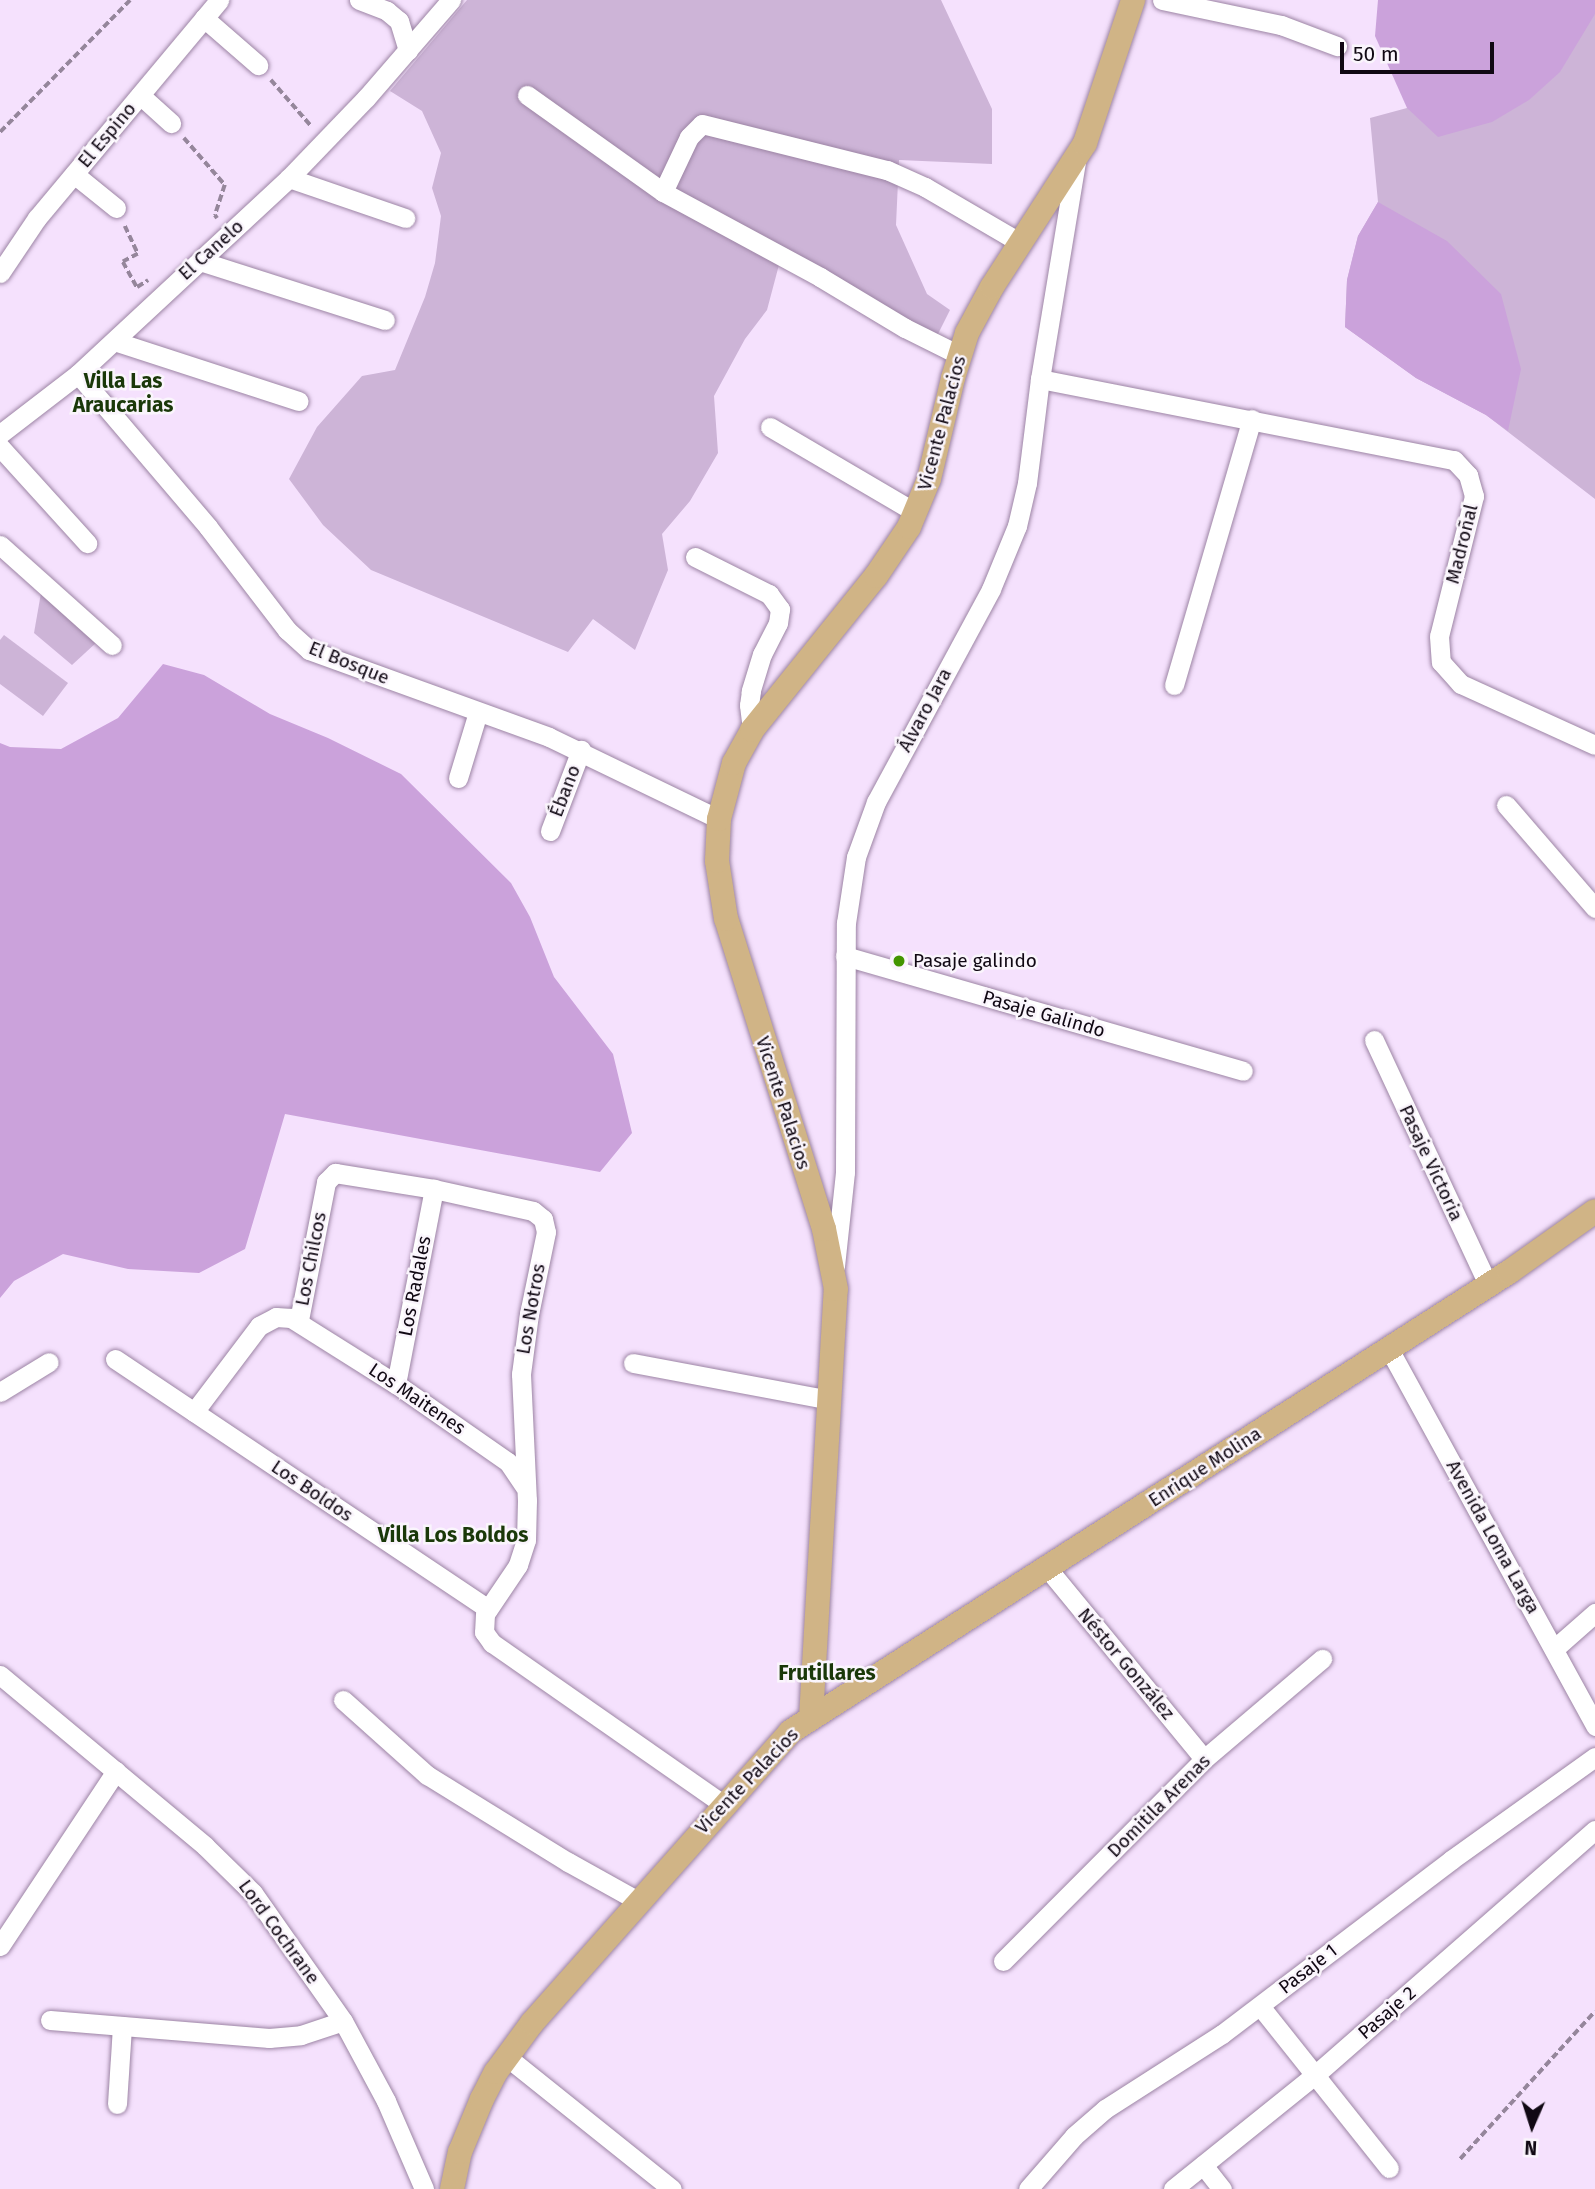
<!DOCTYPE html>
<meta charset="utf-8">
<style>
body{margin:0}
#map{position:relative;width:1595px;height:2189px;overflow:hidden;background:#f5e1fd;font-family:"Fira Sans",sans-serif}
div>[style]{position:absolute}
.green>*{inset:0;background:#cdb4d7}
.forest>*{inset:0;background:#cba2db}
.path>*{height:3.5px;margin-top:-1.75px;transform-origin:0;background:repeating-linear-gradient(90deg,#95869b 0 7px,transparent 0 10.5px)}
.roads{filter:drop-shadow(0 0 2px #9c84a4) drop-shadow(0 0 2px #9c84a4)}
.minor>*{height:19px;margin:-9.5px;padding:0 9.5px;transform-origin:9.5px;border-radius:9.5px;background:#fff}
.major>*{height:24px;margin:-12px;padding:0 12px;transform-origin:12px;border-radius:12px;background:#d0b486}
.dots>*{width:19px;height:19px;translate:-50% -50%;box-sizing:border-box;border:4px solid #faf5fc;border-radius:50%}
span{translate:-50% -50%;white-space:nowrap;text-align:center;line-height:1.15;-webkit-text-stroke:5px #faf5fc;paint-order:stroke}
.street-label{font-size:19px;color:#100813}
.poi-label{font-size:19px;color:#100813}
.left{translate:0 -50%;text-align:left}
.neighbourhood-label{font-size:21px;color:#1a3809;font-weight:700}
.north{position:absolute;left:1497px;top:2091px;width:70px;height:70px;-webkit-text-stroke:5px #faf5fc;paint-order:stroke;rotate:183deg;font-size:19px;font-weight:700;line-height:28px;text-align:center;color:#100813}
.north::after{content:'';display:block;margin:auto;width:24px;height:32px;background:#100813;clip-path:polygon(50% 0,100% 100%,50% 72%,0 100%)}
.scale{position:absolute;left:1340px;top:42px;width:154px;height:32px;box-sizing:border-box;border:4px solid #100813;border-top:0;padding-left:9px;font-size:21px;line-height:24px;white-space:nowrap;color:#100813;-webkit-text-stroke:5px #faf5fc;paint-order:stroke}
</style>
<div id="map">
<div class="green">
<div style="clip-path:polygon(467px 0,941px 0,992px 109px,992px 164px,899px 160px,896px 225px,927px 294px,950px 310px,935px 340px,780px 261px,767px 310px,745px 339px,714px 396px,718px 453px,690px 501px,662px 534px,668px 570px,635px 650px,593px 619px,568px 652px,371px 570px,323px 525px,289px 479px,317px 427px,362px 376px,395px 370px,425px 297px,435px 263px,441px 216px,432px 188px,441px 153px,422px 111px,390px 91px)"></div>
<div style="clip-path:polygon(1595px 0,1595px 499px,1486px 415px,1416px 378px,1345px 327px,1347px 280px,1358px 236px,1378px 202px,1370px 118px,1407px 108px,1469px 103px)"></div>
<div style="clip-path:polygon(41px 593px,97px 642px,72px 665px,34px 633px)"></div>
<div style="clip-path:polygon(4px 635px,68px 683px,43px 716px,0 684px,0 640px)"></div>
</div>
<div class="forest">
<div style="clip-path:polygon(1378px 0,1595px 0,1595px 14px,1560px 72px,1529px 100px,1492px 122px,1438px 137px,1407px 108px,1375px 36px)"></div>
<div style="clip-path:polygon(1378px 202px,1447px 241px,1501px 294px,1521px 369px,1508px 431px,1486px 415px,1416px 378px,1345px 327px,1347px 280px,1358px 236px)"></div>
<div style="clip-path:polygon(163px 664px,204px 675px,270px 714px,328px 738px,401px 774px,511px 883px,530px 917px,554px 977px,613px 1054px,632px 1133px,600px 1172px,285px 1114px,245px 1249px,199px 1273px,128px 1269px,63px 1254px,14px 1281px,0 1298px,0 743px,10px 747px,61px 749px,118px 718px)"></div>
</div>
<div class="path">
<div style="left:271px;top:80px;width:62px;rotate:48.9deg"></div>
<div style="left:0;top:132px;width:185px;rotate:-45.4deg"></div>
<div style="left:184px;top:138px;width:62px;rotate:48.9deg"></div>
<div style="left:225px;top:185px;width:32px;rotate:108deg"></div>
<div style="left:215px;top:215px;width:4px;rotate:56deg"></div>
<div style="left:125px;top:226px;width:31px;rotate:65deg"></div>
<div style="left:138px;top:254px;width:17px;rotate:152deg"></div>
<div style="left:123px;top:262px;width:29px;rotate:61deg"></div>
<div style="left:137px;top:287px;width:13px;rotate:-32deg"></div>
<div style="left:1460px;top:2159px;width:200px;rotate:-47.6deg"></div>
</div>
<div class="roads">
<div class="minor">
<div style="left:359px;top:0;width:30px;rotate:21deg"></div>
<div style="left:387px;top:11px;width:16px;rotate:40deg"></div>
<div style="left:399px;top:21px;width:31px;rotate:73deg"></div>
<div style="left:1162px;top:0;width:122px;rotate:11.9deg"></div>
<div style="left:1281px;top:25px;width:60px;rotate:20.6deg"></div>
<div style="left:204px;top:18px;width:72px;rotate:41deg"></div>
<div style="left:140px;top:95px;width:42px;rotate:42.1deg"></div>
<div style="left:527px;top:95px;width:167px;rotate:35.5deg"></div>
<div style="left:663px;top:192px;width:179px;rotate:28.4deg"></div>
<div style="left:820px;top:277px;width:99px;rotate:31deg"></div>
<div style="left:905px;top:328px;width:60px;rotate:26.6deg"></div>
<div style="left:74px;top:174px;width:54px;rotate:39deg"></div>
<div style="left:289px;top:178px;width:123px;rotate:19deg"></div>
<div style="left:663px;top:192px;width:61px;rotate:-64.7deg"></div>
<div style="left:689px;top:137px;width:18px;rotate:-45deg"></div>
<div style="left:702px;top:124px;width:191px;rotate:14deg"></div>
<div style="left:887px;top:170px;width:42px;rotate:24.1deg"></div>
<div style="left:925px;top:187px;width:111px;rotate:30.3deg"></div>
<div style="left:200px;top:261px;width:194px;rotate:17.7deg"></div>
<div style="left:0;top:273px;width:66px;rotate:-56.1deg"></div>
<div style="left:37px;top:218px;width:284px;rotate:-50.1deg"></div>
<div style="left:114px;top:341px;width:194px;rotate:18deg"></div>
<div style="left:78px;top:374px;width:201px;rotate:49.6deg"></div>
<div style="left:208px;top:527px;width:130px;rotate:52.5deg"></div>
<div style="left:287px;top:630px;width:30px;rotate:42deg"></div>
<div style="left:309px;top:650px;width:255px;rotate:19.9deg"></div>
<div style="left:549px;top:737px;width:189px;rotate:25.8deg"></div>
<div style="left:1040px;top:379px;width:422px;rotate:11.1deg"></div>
<div style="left:1454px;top:460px;width:21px;rotate:47deg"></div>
<div style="left:1468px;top:475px;width:22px;rotate:74deg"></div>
<div style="left:1474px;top:496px;width:144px;rotate:104deg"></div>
<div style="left:1439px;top:636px;width:26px;rotate:86deg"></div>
<div style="left:1441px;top:662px;width:30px;rotate:48deg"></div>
<div style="left:1461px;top:684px;width:147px;rotate:24.5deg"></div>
<div style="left:770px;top:427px;width:168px;rotate:30.4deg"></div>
<div style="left:0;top:434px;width:98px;rotate:-37.6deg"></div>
<div style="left:78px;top:374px;width:288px;rotate:-42.9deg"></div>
<div style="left:289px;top:178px;width:111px;rotate:-46.1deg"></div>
<div style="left:366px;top:98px;width:130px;rotate:-49.1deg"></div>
<div style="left:0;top:447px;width:130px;rotate:47.8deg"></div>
<div style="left:0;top:545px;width:150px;rotate:41.8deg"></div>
<div style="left:695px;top:557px;width:83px;rotate:26.6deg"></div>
<div style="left:769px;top:594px;width:19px;rotate:54deg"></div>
<div style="left:780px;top:609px;width:14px;rotate:98deg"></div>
<div style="left:778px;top:623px;width:35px;rotate:117deg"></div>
<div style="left:762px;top:654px;width:39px;rotate:107deg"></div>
<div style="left:751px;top:691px;width:14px;rotate:98deg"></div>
<div style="left:749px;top:705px;width:25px;rotate:83deg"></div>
<div style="left:1174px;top:685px;width:277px;rotate:-73.7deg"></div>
<div style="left:458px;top:778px;width:69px;rotate:-73.1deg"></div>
<div style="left:1506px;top:805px;width:136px;rotate:49.2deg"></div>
<div style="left:550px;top:831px;width:87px;rotate:-69.1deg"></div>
<div style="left:845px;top:956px;width:414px;rotate:16.1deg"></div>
<div style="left:1374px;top:1040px;width:270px;rotate:65deg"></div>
<div style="left:835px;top:1266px;width:95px;rotate:-83.9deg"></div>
<div style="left:845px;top:1172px;width:249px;rotate:-89.8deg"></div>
<div style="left:846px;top:923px;width:67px;rotate:-81.4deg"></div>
<div style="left:856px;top:857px;width:59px;rotate:-70deg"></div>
<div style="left:876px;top:802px;width:242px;rotate:-61.6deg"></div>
<div style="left:991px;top:589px;width:68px;rotate:-67.6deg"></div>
<div style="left:1017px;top:526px;width:44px;rotate:-76.9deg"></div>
<div style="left:1027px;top:483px;width:105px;rotate:-82.9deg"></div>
<div style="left:1040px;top:379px;width:221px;rotate:-80.6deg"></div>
<div style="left:299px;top:1320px;width:141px;rotate:-78.9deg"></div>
<div style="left:326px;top:1182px;width:13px;rotate:-45deg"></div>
<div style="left:335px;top:1173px;width:100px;rotate:9.2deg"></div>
<div style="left:434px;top:1189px;width:101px;rotate:12.5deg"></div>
<div style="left:533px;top:1211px;width:13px;rotate:39deg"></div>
<div style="left:543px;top:1219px;width:13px;rotate:77deg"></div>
<div style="left:546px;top:1232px;width:84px;rotate:101.7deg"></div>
<div style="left:529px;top:1314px;width:61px;rotate:97.6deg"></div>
<div style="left:521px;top:1374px;width:126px;rotate:87.3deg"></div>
<div style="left:527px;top:1500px;width:40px;rotate:91.4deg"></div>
<div style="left:526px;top:1540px;width:26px;rotate:108deg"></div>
<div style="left:518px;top:1565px;width:59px;rotate:124deg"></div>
<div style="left:485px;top:1614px;width:18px;rotate:93deg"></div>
<div style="left:484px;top:1632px;width:14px;rotate:54deg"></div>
<div style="left:492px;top:1643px;width:282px;rotate:34.9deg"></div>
<div style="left:1389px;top:1349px;width:430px;rotate:61.3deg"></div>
<div style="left:115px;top:1359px;width:449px;rotate:33.8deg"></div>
<div style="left:633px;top:1363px;width:201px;rotate:10.6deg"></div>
<div style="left:396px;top:1384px;width:199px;rotate:-79deg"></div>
<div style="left:0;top:1392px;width:57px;rotate:-31.5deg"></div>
<div style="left:194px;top:1412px;width:108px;rotate:-52.9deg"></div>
<div style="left:259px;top:1326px;width:19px;rotate:-28deg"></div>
<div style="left:276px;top:1317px;width:15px;rotate:4deg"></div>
<div style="left:291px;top:1318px;width:124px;rotate:32.2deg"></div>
<div style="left:396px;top:1384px;width:136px;rotate:34.9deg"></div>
<div style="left:508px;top:1462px;width:29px;rotate:56deg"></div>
<div style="left:1048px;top:1569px;width:246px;rotate:50.6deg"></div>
<div style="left:1554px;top:1649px;width:55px;rotate:-41.3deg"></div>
<div style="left:0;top:1675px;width:267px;rotate:39.8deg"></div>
<div style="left:205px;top:1846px;width:67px;rotate:44.4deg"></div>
<div style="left:253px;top:1893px;width:156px;rotate:54.9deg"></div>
<div style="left:343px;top:2021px;width:91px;rotate:61.7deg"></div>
<div style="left:386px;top:2101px;width:96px;rotate:66.6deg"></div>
<div style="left:343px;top:1700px;width:113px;rotate:41.8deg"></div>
<div style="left:427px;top:1775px;width:166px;rotate:31.7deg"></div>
<div style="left:568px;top:1862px;width:80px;rotate:29.1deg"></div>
<div style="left:0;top:1946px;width:210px;rotate:-56.5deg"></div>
<div style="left:1003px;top:1961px;width:285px;rotate:-45.1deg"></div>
<div style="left:1204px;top:1759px;width:155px;rotate:-40.3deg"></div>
<div style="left:1260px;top:2006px;width:207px;rotate:51.5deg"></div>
<div style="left:50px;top:2020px;width:220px;rotate:4.7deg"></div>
<div style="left:269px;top:2038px;width:32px;rotate:-5deg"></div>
<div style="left:301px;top:2035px;width:44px;rotate:-18.4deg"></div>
<div style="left:507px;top:2057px;width:211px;rotate:38.7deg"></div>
<div style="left:117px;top:2104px;width:78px;rotate:-86.3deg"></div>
<div style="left:1203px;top:2165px;width:31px;rotate:52deg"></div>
<div style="left:1028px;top:2189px;width:70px;rotate:-49deg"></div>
<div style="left:1074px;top:2136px;width:41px;rotate:-41.1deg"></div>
<div style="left:1105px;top:2109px;width:139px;rotate:-32.7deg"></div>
<div style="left:1222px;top:2034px;width:288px;rotate:-37.2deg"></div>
<div style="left:1451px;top:1860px;width:177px;rotate:-35.6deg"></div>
<div style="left:1173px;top:2189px;width:182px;rotate:-38.8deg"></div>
<div style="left:1315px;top:2075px;width:372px;rotate:-41.2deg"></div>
</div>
<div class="major">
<div style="left:811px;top:1718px;width:430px;rotate:-86.7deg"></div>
<div style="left:836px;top:1289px;width:61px;rotate:-101.3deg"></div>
<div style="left:824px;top:1229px;width:325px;rotate:-107.5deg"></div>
<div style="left:726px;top:919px;width:59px;rotate:-98.8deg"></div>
<div style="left:717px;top:861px;width:42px;rotate:-87.3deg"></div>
<div style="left:719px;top:819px;width:58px;rotate:-75deg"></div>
<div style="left:734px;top:763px;width:38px;rotate:-61deg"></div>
<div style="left:752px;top:730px;width:198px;rotate:-51.2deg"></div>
<div style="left:876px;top:576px;width:59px;rotate:-56deg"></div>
<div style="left:909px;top:527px;width:52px;rotate:-67.4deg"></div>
<div style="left:929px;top:479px;width:104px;rotate:-76.6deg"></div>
<div style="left:953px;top:378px;width:47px;rotate:-72.7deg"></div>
<div style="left:967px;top:333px;width:52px;rotate:-61.5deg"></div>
<div style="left:992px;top:287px;width:171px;rotate:-57.1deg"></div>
<div style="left:1085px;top:143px;width:151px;rotate:-71.4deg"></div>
<div style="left:452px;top:2189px;width:38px;rotate:-78deg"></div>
<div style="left:460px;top:2152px;width:57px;rotate:-67.5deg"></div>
<div style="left:482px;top:2099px;width:30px;rotate:-63deg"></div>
<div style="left:496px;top:2072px;width:61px;rotate:-53.7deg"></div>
<div style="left:532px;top:2023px;width:389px;rotate:-48.4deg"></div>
<div style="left:790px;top:1732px;width:854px;rotate:-32.61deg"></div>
<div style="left:1509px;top:1272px;width:105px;rotate:-35.3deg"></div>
</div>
</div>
<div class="dots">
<div style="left:899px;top:961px;background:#439500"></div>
</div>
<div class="street-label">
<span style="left:107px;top:135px;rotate:-50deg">El Espino</span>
<span style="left:211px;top:250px;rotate:-42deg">El Canelo</span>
<span style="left:942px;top:423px;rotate:-75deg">Vicente Palacios</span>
<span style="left:1462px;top:544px;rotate:-76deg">Madroñal</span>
<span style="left:349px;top:663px;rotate:22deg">El Bosque</span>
<span style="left:925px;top:710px;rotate:-62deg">Álvaro Jara</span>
<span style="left:565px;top:791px;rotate:-69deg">Ébano</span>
<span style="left:1044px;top:1014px;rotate:16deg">Pasaje Galindo</span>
<span style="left:783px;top:1103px;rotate:72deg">Vicente Palacios</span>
<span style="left:1431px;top:1163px;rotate:65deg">Pasaje Victoria</span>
<span style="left:311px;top:1259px;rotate:-79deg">Los Chilcos</span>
<span style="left:415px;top:1286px;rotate:-79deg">Los Radales</span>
<span style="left:531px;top:1309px;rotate:-80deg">Los Notros</span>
<span style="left:417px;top:1399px;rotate:34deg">Los Maitenes</span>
<span style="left:1205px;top:1467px;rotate:-33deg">Enrique Molina</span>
<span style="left:312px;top:1491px;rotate:34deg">Los Boldos</span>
<span style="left:1493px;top:1537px;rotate:61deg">Avenida Loma Larga</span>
<span style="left:1126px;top:1664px;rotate:50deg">Néstor González</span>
<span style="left:747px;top:1781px;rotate:-46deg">Vicente Palacios</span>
<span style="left:1159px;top:1806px;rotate:-45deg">Domitila Arenas</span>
<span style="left:279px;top:1932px;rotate:54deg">Lord Cochrane</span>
<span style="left:1308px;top:1969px;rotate:-38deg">Pasaje 1</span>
<span style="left:1387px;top:2013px;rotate:-41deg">Pasaje 2</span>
</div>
<div class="poi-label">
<span class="left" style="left:913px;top:961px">Pasaje galindo</span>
</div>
<div class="neighbourhood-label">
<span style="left:123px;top:393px">Villa Las<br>Araucarias</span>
<span style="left:453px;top:1535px">Villa Los Boldos</span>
<span style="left:827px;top:1673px">Frutillares</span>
</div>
<div class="north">N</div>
<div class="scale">50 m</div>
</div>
